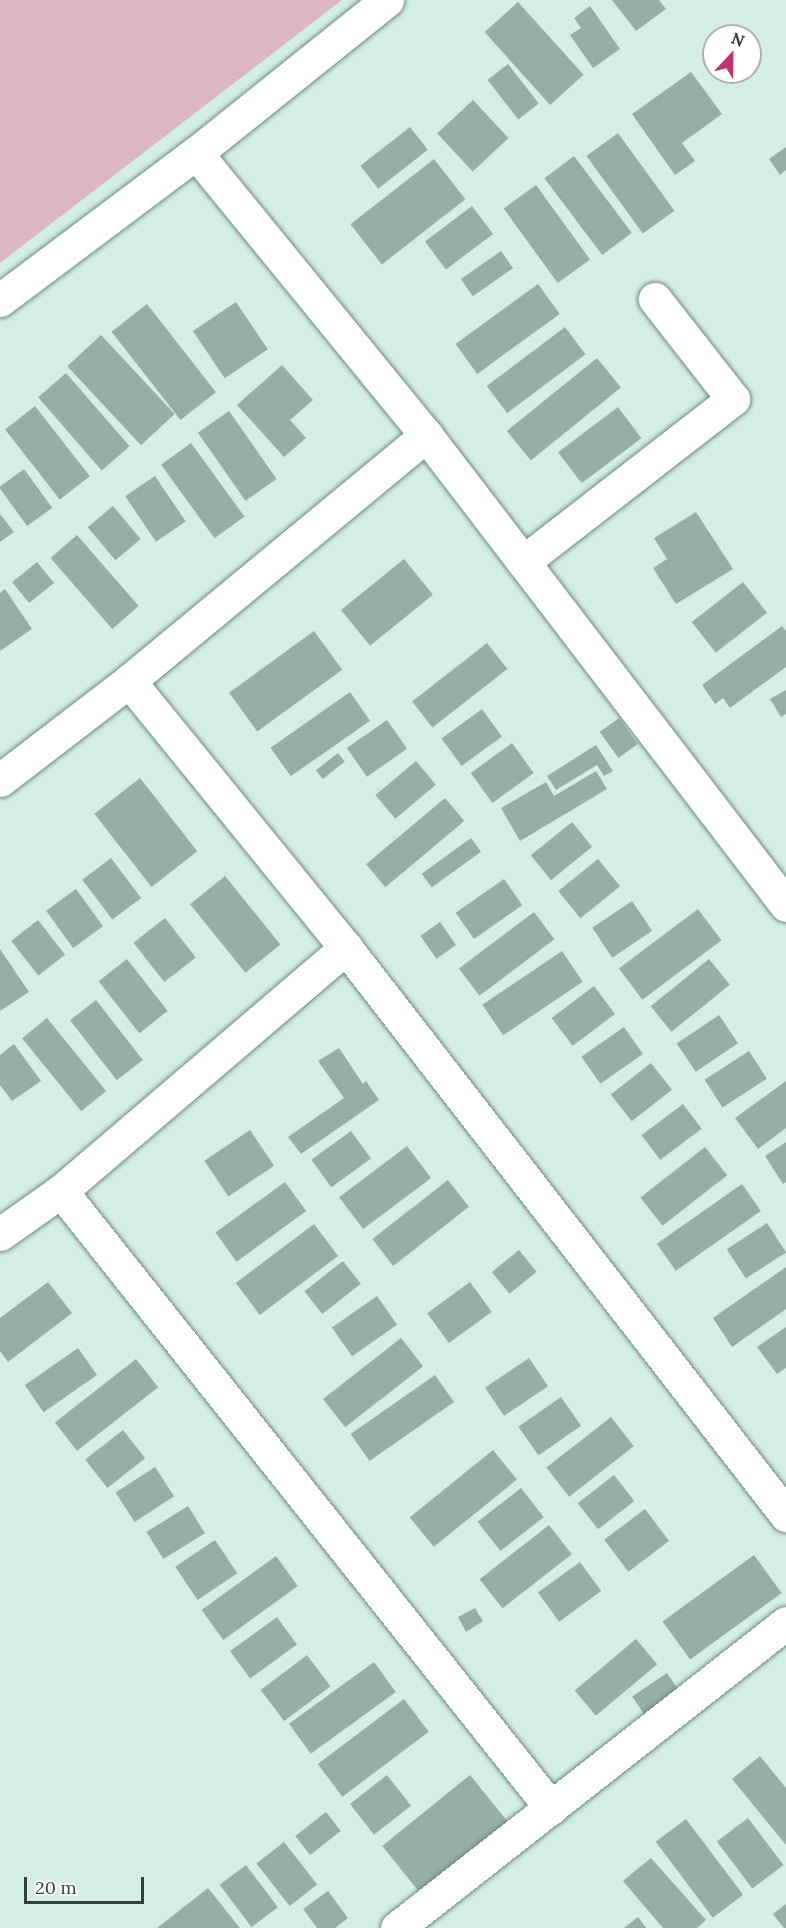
<!DOCTYPE html>
<style>
body{margin:0}
#map{position:relative;width:786px;height:1928px;overflow:hidden;background:#d3eee5;font-family:Lora,serif}
div>[style]{position:absolute}
.green>*{inset:0;background:#dcb7c1}
.building>*{inset:0;background:#95afa6;transform-origin:0 0}
.roads{filter:drop-shadow(0 0 2px #708981) drop-shadow(0 0 2px #708981)}
.street>*{height:33px;margin:-16.5px;padding:0 16.5px;transform-origin:16.5px;border-radius:16.5px;background:#fff}
span{translate:-50% -50%;white-space:nowrap;text-align:center;line-height:1.15;-webkit-text-stroke:6px #fff;paint-order:stroke}
.north{position:absolute;left:702px;top:24px;width:60px;height:60px;box-sizing:border-box;background:#fff;border:2px solid #aeb2b1;border-radius:50%;rotate:22deg;font-size:16px;font-weight:700;line-height:24px;text-align:center;color:#343f3c}
.north::after{content:'';display:block;margin:auto;width:21px;height:27px;background:#bf346c;clip-path:polygon(50% 0,100% 100%,50% 72%,0 100%)}
.scale{position:absolute;left:24px;top:1877px;width:120px;height:27px;box-sizing:border-box;border:3px solid #343f3c;border-top:0;padding-left:8px;font-size:18px;line-height:21px;white-space:nowrap;color:#343f3c;-webkit-text-stroke:4px #fff;paint-order:stroke}
</style>
<div id="map">
<div class="green">
<div style="clip-path:polygon(0 0,342px 0,0 263px)"></div>
</div>
<div class="building">
<div style="clip-path:polygon(612px 0,659px 0,666px 9px,636px 31px)"></div>
<div style="left:518px;top:2px;width:98px;height:45px;rotate:48deg"></div>
<div style="clip-path:polygon(590px 6px,620px 49px,593px 68px,570px 35px,581px 28px,574px 18px)"></div>
<div style="left:508px;top:64px;width:50px;height:26px;rotate:52deg"></div>
<div style="clip-path:polygon(691px 72px,722px 114px,682px 143px,695px 161px,675px 175px,632px 114px)"></div>
<div style="left:473px;top:100px;width:52px;height:49px;rotate:47deg"></div>
<div style="left:410px;top:127px;width:29px;height:63px;rotate:52deg"></div>
<div style="left:618px;top:133px;width:96px;height:39px;rotate:54deg"></div>
<div style="clip-path:polygon(786px 147px,786px 170px,780px 175px,769px 159px)"></div>
<div style="left:574px;top:156px;width:96px;height:37px;rotate:53deg"></div>
<div style="left:434px;top:159px;width:51px;height:106px;rotate:52deg"></div>
<div style="left:536px;top:185px;width:92px;height:40px;rotate:54deg"></div>
<div style="left:472px;top:206px;width:35px;height:59px;rotate:53deg"></div>
<div style="left:501px;top:251px;width:21px;height:49px;rotate:55deg"></div>
<div style="left:538px;top:284px;width:37px;height:102px;rotate:54deg"></div>
<div style="left:236px;top:302px;width:57px;height:52px;rotate:56deg"></div>
<div style="left:147px;top:304px;width:112px;height:45px;rotate:52deg"></div>
<div style="left:565px;top:327px;width:34px;height:98px;rotate:53deg"></div>
<div style="left:101px;top:335px;width:108px;height:46px;rotate:47deg"></div>
<div style="left:597px;top:358px;width:38px;height:116px;rotate:51deg"></div>
<div style="clip-path:polygon(282px 365px,313px 400px,290px 420px,306px 438px,284px 457px,237px 405px)"></div>
<div style="left:66px;top:373px;width:97px;height:37px;rotate:49deg"></div>
<div style="left:35px;top:406px;width:89px;height:38px;rotate:52deg"></div>
<div style="left:618px;top:407px;width:39px;height:75px;rotate:53deg"></div>
<div style="left:229px;top:411px;width:83px;height:38px;rotate:55deg"></div>
<div style="left:191px;top:443px;width:91px;height:37px;rotate:54deg"></div>
<div style="left:24px;top:469px;width:48px;height:31px;rotate:54deg"></div>
<div style="left:155px;top:476px;width:55px;height:36px;rotate:56deg"></div>
<div style="left:113px;top:506px;width:43px;height:33px;rotate:50deg"></div>
<div style="clip-path:polygon(696px 512px,733px 569px,676px 604px,653px 568px,667px 559px,654px 538px)"></div>
<div style="clip-path:polygon(0 514px,14px 532px,0 542px)"></div>
<div style="left:77px;top:535px;width:94px;height:35px;rotate:49deg"></div>
<div style="left:404px;top:559px;width:46px;height:81px;rotate:51deg"></div>
<div style="left:37px;top:562px;width:27px;height:32px;rotate:51deg"></div>
<div style="left:743px;top:582px;width:39px;height:65px;rotate:52deg"></div>
<div style="clip-path:polygon(5px 589px,32px 629px,0 651px,0 593px)"></div>
<div style="clip-path:polygon(782px 626px,786px 631px,786px 667px,730px 708px,723px 698px,715px 704px,702px 685px)"></div>
<div style="left:314px;top:631px;width:48px;height:105px;rotate:54deg"></div>
<div style="left:487px;top:643px;width:33px;height:95px;rotate:52deg"></div>
<div style="clip-path:polygon(786px 690px,786px 714px,781px 717px,770px 699px)"></div>
<div style="left:350px;top:692px;width:35px;height:97px;rotate:55deg"></div>
<div style="left:482px;top:709px;width:34px;height:50px;rotate:54deg"></div>
<div style="left:619px;top:718px;width:32px;height:24px;rotate:54deg"></div>
<div style="left:387px;top:720px;width:35px;height:49px;rotate:55deg"></div>
<div style="left:512px;top:743px;width:37px;height:51px;rotate:54deg"></div>
<div style="clip-path:polygon(596px 745px,613px 771px,604px 776px,597px 765px,556px 790px,547px 776px)"></div>
<div style="left:338px;top:753px;width:11px;height:28px;rotate:52deg"></div>
<div style="left:416px;top:761px;width:31px;height:53px;rotate:50deg"></div>
<div style="clip-path:polygon(596px 771px,607px 789px,520px 841px,501px 808px,546px 782px,554px 796px)"></div>
<div style="left:140px;top:778px;width:93px;height:58px;rotate:52deg"></div>
<div style="left:445px;top:798px;width:30px;height:103px;rotate:50deg"></div>
<div style="left:572px;top:822px;width:32px;height:53px;rotate:51deg"></div>
<div style="left:471px;top:838px;width:17px;height:61px;rotate:54deg"></div>
<div style="left:111px;top:858px;width:50px;height:36px;rotate:53deg"></div>
<div style="left:598px;top:859px;width:35px;height:51px;rotate:51deg"></div>
<div style="left:225px;top:876px;width:88px;height:45px;rotate:51deg"></div>
<div style="left:504px;top:879px;width:32px;height:59px;rotate:55deg"></div>
<div style="left:76px;top:889px;width:46px;height:37px;rotate:54deg"></div>
<div style="left:632px;top:901px;width:36px;height:48px;rotate:56deg"></div>
<div style="left:698px;top:909px;width:39px;height:99px;rotate:53deg"></div>
<div style="left:534px;top:912px;width:34px;height:94px;rotate:53deg"></div>
<div style="left:165px;top:918px;width:50px;height:40px;rotate:52deg"></div>
<div style="left:38px;top:920px;width:44px;height:34px;rotate:52deg"></div>
<div style="left:440px;top:922px;width:28px;height:24px;rotate:55deg"></div>
<div style="clip-path:polygon(0 949px,29px 992px,0 1011px)"></div>
<div style="left:562px;top:951px;width:37px;height:96px;rotate:56deg"></div>
<div style="left:127px;top:959px;width:66px;height:36px;rotate:52deg"></div>
<div style="left:709px;top:959px;width:33px;height:75px;rotate:51deg"></div>
<div style="left:594px;top:986px;width:35px;height:53px;rotate:53deg"></div>
<div style="left:96px;top:1000px;width:76px;height:33px;rotate:52deg"></div>
<div style="left:719px;top:1015px;width:34px;height:51px;rotate:56deg"></div>
<div style="left:47px;top:1018px;width:94px;height:32px;rotate:51deg"></div>
<div style="left:624px;top:1027px;width:33px;height:52px;rotate:55deg"></div>
<div style="clip-path:polygon(14px 1044px,41px 1081px,12px 1101px,0 1085px,0 1055px)"></div>
<div style="clip-path:polygon(339px 1048px,363px 1084px,366px 1081px,379px 1100px,301px 1154px,288px 1137px,344px 1098px,318px 1061px)"></div>
<div style="left:749px;top:1051px;width:33px;height:53px;rotate:57deg"></div>
<div style="left:651px;top:1063px;width:34px;height:51px;rotate:52deg"></div>
<div style="clip-path:polygon(786px 1081px,786px 1128px,758px 1149px,735px 1118px)"></div>
<div style="left:683px;top:1104px;width:31px;height:52px;rotate:53deg"></div>
<div style="left:250px;top:1130px;width:43px;height:55px;rotate:56deg"></div>
<div style="left:351px;top:1131px;width:34px;height:49px;rotate:54deg"></div>
<div style="clip-path:polygon(786px 1142px,786px 1182px,783px 1184px,765px 1156px)"></div>
<div style="left:407px;top:1146px;width:40px;height:85px;rotate:53deg"></div>
<div style="left:705px;top:1147px;width:36px;height:82px;rotate:52deg"></div>
<div style="left:448px;top:1180px;width:34px;height:96px;rotate:52deg"></div>
<div style="left:285px;top:1182px;width:36px;height:86px;rotate:54deg"></div>
<div style="left:742px;top:1184px;width:33px;height:104px;rotate:55deg"></div>
<div style="left:767px;top:1223px;width:35px;height:48px;rotate:57deg"></div>
<div style="left:314px;top:1224px;width:40px;height:98px;rotate:53deg"></div>
<div style="left:519px;top:1250px;width:28px;height:35px;rotate:51deg"></div>
<div style="left:343px;top:1261px;width:29px;height:49px;rotate:52deg"></div>
<div style="clip-path:polygon(786px 1267px,786px 1309px,732px 1347px,713px 1318px)"></div>
<div style="clip-path:polygon(48px 1282px,72px 1313px,8px 1362px,0 1351px,0 1318px)"></div>
<div style="left:470px;top:1282px;width:37px;height:53px;rotate:54deg"></div>
<div style="left:377px;top:1296px;width:35px;height:55px;rotate:55deg"></div>
<div style="clip-path:polygon(786px 1327px,786px 1368px,777px 1374px,757px 1347px)"></div>
<div style="left:401px;top:1338px;width:36px;height:99px;rotate:52deg"></div>
<div style="left:78px;top:1348px;width:33px;height:65px;rotate:55deg"></div>
<div style="left:529px;top:1358px;width:34px;height:53px;rotate:56deg"></div>
<div style="left:136px;top:1359px;width:36px;height:103px;rotate:52deg"></div>
<div style="left:435px;top:1375px;width:33px;height:103px;rotate:55deg"></div>
<div style="left:561px;top:1397px;width:35px;height:52px;rotate:55deg"></div>
<div style="left:611px;top:1417px;width:37px;height:82px;rotate:52deg"></div>
<div style="left:123px;top:1430px;width:36px;height:48px;rotate:52deg"></div>
<div style="left:493px;top:1450px;width:38px;height:107px;rotate:51deg"></div>
<div style="left:155px;top:1467px;width:35px;height:47px;rotate:57deg"></div>
<div style="left:614px;top:1475px;width:33px;height:46px;rotate:52deg"></div>
<div style="left:521px;top:1488px;width:37px;height:55px;rotate:52deg"></div>
<div style="left:188px;top:1506px;width:32px;height:49px;rotate:58deg"></div>
<div style="left:645px;top:1509px;width:40px;height:51px;rotate:53deg"></div>
<div style="left:549px;top:1525px;width:37px;height:88px;rotate:52deg"></div>
<div style="left:215px;top:1540px;width:40px;height:48px;rotate:56deg"></div>
<div style="left:754px;top:1555px;width:47px;height:113px;rotate:54deg"></div>
<div style="left:276px;top:1556px;width:37px;height:92px;rotate:54deg"></div>
<div style="left:580px;top:1562px;width:36px;height:52px;rotate:54deg"></div>
<div style="clip-path:polygon(475px 1608px,483px 1621px,466px 1632px,458px 1617px)"></div>
<div style="left:277px;top:1617px;width:34px;height:58px;rotate:54deg"></div>
<div style="left:636px;top:1639px;width:33px;height:80px;rotate:50deg"></div>
<div style="left:307px;top:1655px;width:39px;height:58px;rotate:53deg"></div>
<div style="left:374px;top:1662px;width:37px;height:105px;rotate:54deg"></div>
<div style="left:667px;top:1673px;width:23px;height:42px;rotate:56deg"></div>
<div style="left:404px;top:1699px;width:41px;height:108px;rotate:53deg"></div>
<div style="clip-path:polygon(760px 1756px,786px 1788px,786px 1845px,732px 1779px)"></div>
<div style="left:387px;top:1775px;width:39px;height:47px;rotate:52deg"></div>
<div style="left:470px;top:1775px;width:62px;height:113px;rotate:51deg"></div>
<div style="left:326px;top:1812px;width:24px;height:39px;rotate:52deg"></div>
<div style="left:748px;top:1818px;width:59px;height:39px;rotate:53deg"></div>
<div style="left:686px;top:1819px;width:95px;height:38px;rotate:53deg"></div>
<div style="left:284px;top:1842px;width:54px;height:35px;rotate:52deg"></div>
<div style="clip-path:polygon(651px 1858px,706px 1920px,697px 1928px,663px 1928px,623px 1881px)"></div>
<div style="left:246px;top:1865px;width:53px;height:33px;rotate:53deg"></div>
<div style="clip-path:polygon(208px 1888px,240px 1928px,157px 1928px)"></div>
<div style="clip-path:polygon(328px 1891px,348px 1918px,335px 1928px,317px 1928px,303px 1909px)"></div>
<div style="clip-path:polygon(786px 1904px,786px 1928px,784px 1928px,773px 1914px)"></div>
<div style="clip-path:polygon(638px 1917px,646px 1928px,624px 1928px)"></div>
</div>
<div class="roads">
<div class="street">
<div style="left:196px;top:153px;width:364px;rotate:50.8deg"></div>
<div style="left:426px;top:435px;width:592px;rotate:52.55deg"></div>
<div style="left:0;top:300px;width:245px;rotate:-36.9deg"></div>
<div style="left:196px;top:153px;width:245px;rotate:-38.7deg"></div>
<div style="left:523px;top:562px;width:266px;rotate:-37.8deg"></div>
<div style="left:733px;top:399px;width:127px;rotate:-128deg"></div>
<div style="left:129px;top:681px;width:344px;rotate:50.9deg"></div>
<div style="left:346px;top:948px;width:718px;rotate:52.19deg"></div>
<div style="left:0;top:780px;width:163px;rotate:-37.5deg"></div>
<div style="left:129px;top:681px;width:386px;rotate:-39.6deg"></div>
<div style="left:61px;top:1191px;width:788px;rotate:51.54deg"></div>
<div style="left:0;top:1234px;width:75px;rotate:-35.2deg"></div>
<div style="left:61px;top:1191px;width:375px;rotate:-40.5deg"></div>
<div style="left:397px;top:1928px;width:494px;rotate:-38.1deg"></div>
</div>
</div>
<div class="north">N</div>
<div class="scale">20 m</div>
</div>
